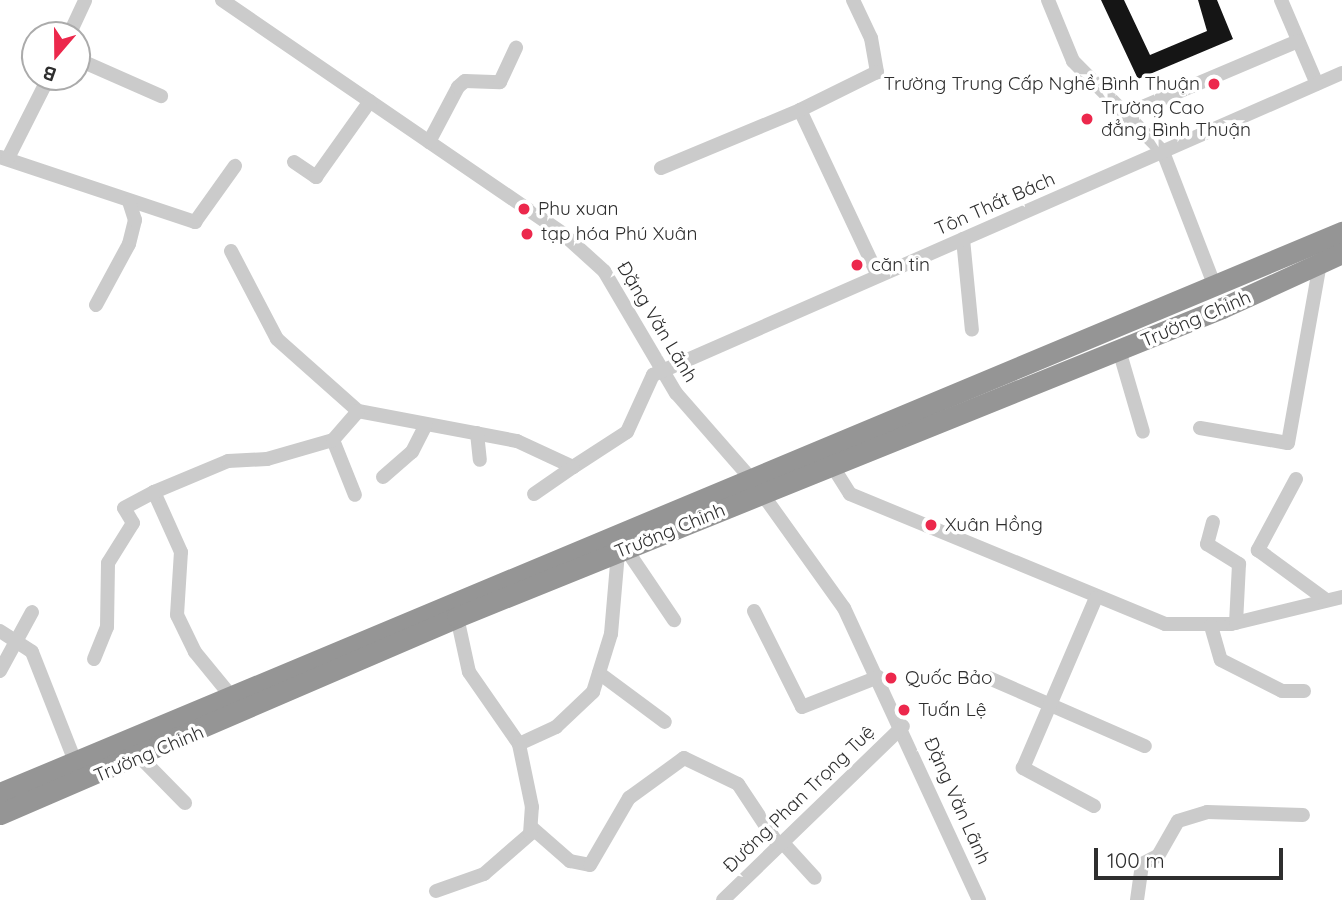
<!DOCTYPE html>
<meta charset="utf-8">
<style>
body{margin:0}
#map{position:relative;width:1342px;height:900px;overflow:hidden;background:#fff;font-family:Quicksand,sans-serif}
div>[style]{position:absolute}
.building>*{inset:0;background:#151515}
.minor>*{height:14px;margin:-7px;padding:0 7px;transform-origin:7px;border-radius:7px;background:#cbcbcb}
.highway>*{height:21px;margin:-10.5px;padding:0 10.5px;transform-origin:10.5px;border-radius:10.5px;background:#959595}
.dots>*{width:19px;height:19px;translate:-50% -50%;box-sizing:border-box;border:4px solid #fff;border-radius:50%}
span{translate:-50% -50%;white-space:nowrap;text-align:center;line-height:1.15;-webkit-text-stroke:7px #fff;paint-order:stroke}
.poi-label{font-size:19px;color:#2e2e2e}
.right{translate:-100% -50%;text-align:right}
.left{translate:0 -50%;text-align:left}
.street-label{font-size:19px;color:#2e2e2e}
.north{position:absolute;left:21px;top:21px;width:70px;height:70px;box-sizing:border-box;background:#fff;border:2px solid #ababab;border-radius:50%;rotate:200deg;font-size:19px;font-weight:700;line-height:28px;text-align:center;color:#2e2e2e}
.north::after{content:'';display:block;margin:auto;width:24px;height:32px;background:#ec284c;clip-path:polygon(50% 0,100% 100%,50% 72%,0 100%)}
.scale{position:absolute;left:1094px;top:848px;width:189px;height:32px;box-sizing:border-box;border:4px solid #2e2e2e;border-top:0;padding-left:9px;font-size:21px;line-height:24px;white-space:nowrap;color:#2e2e2e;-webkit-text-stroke:5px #fff;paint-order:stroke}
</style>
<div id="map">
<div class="building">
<div style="clip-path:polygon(1101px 0,1124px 0,1150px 55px,1207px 31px,1198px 0,1217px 0,1233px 39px,1138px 79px)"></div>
</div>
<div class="minor">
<div style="left:222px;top:0;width:412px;rotate:34.4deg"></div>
<div style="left:562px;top:233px;width:57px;rotate:42.1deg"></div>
<div style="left:604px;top:271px;width:142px;rotate:59.5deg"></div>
<div style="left:676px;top:393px;width:117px;rotate:48.8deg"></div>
<div style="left:753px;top:481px;width:156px;rotate:54.4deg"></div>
<div style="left:844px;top:608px;width:322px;rotate:65.2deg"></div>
<div style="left:853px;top:0;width:42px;rotate:64.7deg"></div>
<div style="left:871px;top:38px;width:35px;rotate:80deg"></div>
<div style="left:877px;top:72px;width:86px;rotate:153.7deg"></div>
<div style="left:800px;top:110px;width:183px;rotate:64.8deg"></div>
<div style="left:1048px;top:0;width:66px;rotate:67.7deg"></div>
<div style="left:1073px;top:61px;width:128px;rotate:45.3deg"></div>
<div style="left:1163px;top:152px;width:145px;rotate:68.9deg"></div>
<div style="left:1281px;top:0;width:91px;rotate:66.8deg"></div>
<div style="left:69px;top:35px;width:38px;rotate:-65deg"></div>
<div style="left:77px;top:59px;width:92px;rotate:23.8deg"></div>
<div style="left:1126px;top:114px;width:187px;rotate:-23deg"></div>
<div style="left:429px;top:142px;width:62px;rotate:-62.2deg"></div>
<div style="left:458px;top:87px;width:9px;rotate:-41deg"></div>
<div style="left:465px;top:81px;width:35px;rotate:2deg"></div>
<div style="left:500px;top:82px;width:38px;rotate:-65deg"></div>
<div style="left:0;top:157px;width:206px;rotate:18.4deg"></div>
<div style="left:195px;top:222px;width:69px;rotate:-54.5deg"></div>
<div style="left:8px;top:158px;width:91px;rotate:-63.2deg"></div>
<div style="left:294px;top:162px;width:27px;rotate:34deg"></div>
<div style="left:316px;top:177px;width:93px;rotate:-54.6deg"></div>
<div style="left:661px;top:168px;width:151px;rotate:-22.6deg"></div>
<div style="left:963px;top:239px;width:91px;rotate:84.4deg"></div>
<div style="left:231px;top:251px;width:99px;rotate:62.4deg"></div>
<div style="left:277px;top:339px;width:108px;rotate:41.6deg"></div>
<div style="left:358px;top:411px;width:162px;rotate:10.7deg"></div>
<div style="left:517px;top:441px;width:62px;rotate:24.9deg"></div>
<div style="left:573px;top:467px;width:64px;rotate:-32.9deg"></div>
<div style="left:627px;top:432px;width:63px;rotate:-65.5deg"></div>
<div style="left:653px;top:375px;width:752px;rotate:-23.67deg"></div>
<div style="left:96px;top:305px;width:69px;rotate:-61.6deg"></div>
<div style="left:129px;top:244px;width:25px;rotate:-76deg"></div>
<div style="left:135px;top:220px;width:19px;rotate:-108deg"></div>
<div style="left:1119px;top:350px;width:85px;rotate:73.7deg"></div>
<div style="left:1200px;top:428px;width:89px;rotate:9.7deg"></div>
<div style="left:1288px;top:443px;width:182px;rotate:-79.9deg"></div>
<div style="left:477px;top:433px;width:27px;rotate:84deg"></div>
<div style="left:333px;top:440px;width:59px;rotate:68.2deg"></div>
<div style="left:828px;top:459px;width:41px;rotate:57.8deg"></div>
<div style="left:850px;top:494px;width:341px;rotate:22.4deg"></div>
<div style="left:1165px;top:624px;width:66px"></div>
<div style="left:1231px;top:624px;width:114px;rotate:-13.7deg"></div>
<div style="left:383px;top:477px;width:38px;rotate:-41deg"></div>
<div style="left:412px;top:452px;width:30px;rotate:-63deg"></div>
<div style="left:1296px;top:479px;width:81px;rotate:118.2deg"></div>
<div style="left:1258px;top:550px;width:84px;rotate:36.3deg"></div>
<div style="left:534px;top:494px;width:47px;rotate:-34.7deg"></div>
<div style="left:1213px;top:522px;width:23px;rotate:105deg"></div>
<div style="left:1207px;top:544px;width:38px;rotate:32deg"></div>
<div style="left:1239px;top:564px;width:59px;rotate:92.9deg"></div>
<div style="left:626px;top:549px;width:86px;rotate:55.9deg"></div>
<div style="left:754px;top:611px;width:107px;rotate:63.4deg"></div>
<div style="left:802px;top:707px;width:82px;rotate:-21.5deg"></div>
<div style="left:457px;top:617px;width:56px;rotate:77.7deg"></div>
<div style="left:469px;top:672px;width:88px;rotate:55.2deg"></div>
<div style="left:1211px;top:626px;width:35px;rotate:74deg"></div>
<div style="left:1221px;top:660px;width:68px;rotate:26.9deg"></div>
<div style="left:1282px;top:691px;width:22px"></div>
<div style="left:0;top:631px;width:38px;rotate:33deg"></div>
<div style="left:32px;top:652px;width:117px;rotate:68.5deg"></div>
<div style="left:94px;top:659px;width:35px;rotate:-68deg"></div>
<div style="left:107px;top:627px;width:64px;rotate:-89.1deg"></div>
<div style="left:108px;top:563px;width:47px;rotate:-58deg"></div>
<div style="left:133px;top:523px;width:17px;rotate:-121deg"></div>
<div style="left:124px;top:508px;width:34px;rotate:-28deg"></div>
<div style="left:0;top:671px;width:67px;rotate:-61.5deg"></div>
<div style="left:599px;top:673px;width:82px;rotate:36.6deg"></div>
<div style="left:989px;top:678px;width:170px;rotate:23.6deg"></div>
<div style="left:231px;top:696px;width:57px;rotate:-129.3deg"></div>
<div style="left:195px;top:652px;width:41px;rotate:-115.9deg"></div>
<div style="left:177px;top:615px;width:63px;rotate:-86.4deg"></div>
<div style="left:181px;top:552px;width:66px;rotate:-114.2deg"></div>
<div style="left:154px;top:492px;width:80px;rotate:-22.7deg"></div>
<div style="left:228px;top:461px;width:39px;rotate:-3deg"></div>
<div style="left:267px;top:459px;width:69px;rotate:-16.1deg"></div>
<div style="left:333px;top:440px;width:38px;rotate:-49deg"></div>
<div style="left:141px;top:758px;width:63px;rotate:45.6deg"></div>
<div style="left:1094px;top:806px;width:81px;rotate:-151.8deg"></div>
<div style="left:1023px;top:768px;width:185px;rotate:-66.8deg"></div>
<div style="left:531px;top:827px;width:52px;rotate:41.1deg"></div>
<div style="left:570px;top:861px;width:20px;rotate:11deg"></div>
<div style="left:590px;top:865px;width:78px;rotate:-59.8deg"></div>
<div style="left:629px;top:798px;width:68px;rotate:-36deg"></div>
<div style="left:684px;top:758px;width:60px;rotate:25.7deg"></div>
<div style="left:738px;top:784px;width:74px;rotate:56.5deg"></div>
<div style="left:783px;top:843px;width:47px;rotate:47.6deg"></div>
<div style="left:436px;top:891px;width:51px;rotate:-19.5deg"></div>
<div style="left:484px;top:874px;width:61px;rotate:-41deg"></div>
<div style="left:530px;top:834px;width:27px;rotate:-86deg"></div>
<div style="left:532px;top:807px;width:64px;rotate:-101.7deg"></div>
<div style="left:519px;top:744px;width:41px;rotate:-24.7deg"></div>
<div style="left:556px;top:727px;width:51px;rotate:-43.4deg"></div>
<div style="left:593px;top:692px;width:61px;rotate:-72.8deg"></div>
<div style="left:611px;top:634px;width:82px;rotate:-85.1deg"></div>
<div style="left:723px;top:900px;width:250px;rotate:-44deg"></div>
<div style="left:1137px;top:900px;width:36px;rotate:-82deg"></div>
<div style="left:1142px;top:864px;width:18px;rotate:-27deg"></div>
<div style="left:1158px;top:856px;width:40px;rotate:-60.3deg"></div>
<div style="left:1178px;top:821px;width:30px;rotate:-17deg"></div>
<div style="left:1207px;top:812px;width:96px;rotate:1.8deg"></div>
</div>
<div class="highway">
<div style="left:0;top:793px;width:1455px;rotate:-22.69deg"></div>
<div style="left:0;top:814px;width:498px;rotate:-23.3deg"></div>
<div style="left:457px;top:617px;width:825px;rotate:-21.99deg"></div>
<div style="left:1222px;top:308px;width:132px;rotate:-24.6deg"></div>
</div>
<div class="dots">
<div style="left:1214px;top:84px;background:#ec284c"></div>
<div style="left:1087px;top:119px;background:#ec284c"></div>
<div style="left:524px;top:209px;background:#ec284c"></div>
<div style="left:527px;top:234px;background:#ec284c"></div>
<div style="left:857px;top:265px;background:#ec284c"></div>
<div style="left:931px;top:525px;background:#ec284c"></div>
<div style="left:891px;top:678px;background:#ec284c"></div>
<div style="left:904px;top:710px;background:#ec284c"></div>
</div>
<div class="poi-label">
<span class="right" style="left:1200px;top:84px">Trường Trung Cấp Nghề Bình Thuận</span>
<span class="left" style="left:1101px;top:119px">Trường Cao<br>đẳng Bình Thuận</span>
<span class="left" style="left:538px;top:209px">Phu xuan</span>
<span class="left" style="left:541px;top:234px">tạp hóa Phú Xuân</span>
<span class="left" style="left:871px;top:265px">căn tin</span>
<span class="left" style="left:945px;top:525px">Xuân Hồng</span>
<span class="left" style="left:905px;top:678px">Quốc Bảo</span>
<span class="left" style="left:918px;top:710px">Tuấn Lệ</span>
</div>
<div class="street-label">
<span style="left:995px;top:204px;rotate:-24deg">Tôn Thất Bách</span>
<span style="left:1196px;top:319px;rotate:-23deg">Trường Chinh</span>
<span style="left:657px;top:322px;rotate:59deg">Đặng Văn Lãnh</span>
<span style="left:670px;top:531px;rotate:-22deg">Trường Chinh</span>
<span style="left:149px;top:754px;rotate:-23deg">Trường Chinh</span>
<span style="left:799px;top:799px;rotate:-44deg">Đường Phan Trọng Tuệ</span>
<span style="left:957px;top:801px;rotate:66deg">Đặng Văn Lãnh</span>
</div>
<div class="north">B</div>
<div class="scale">100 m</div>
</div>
